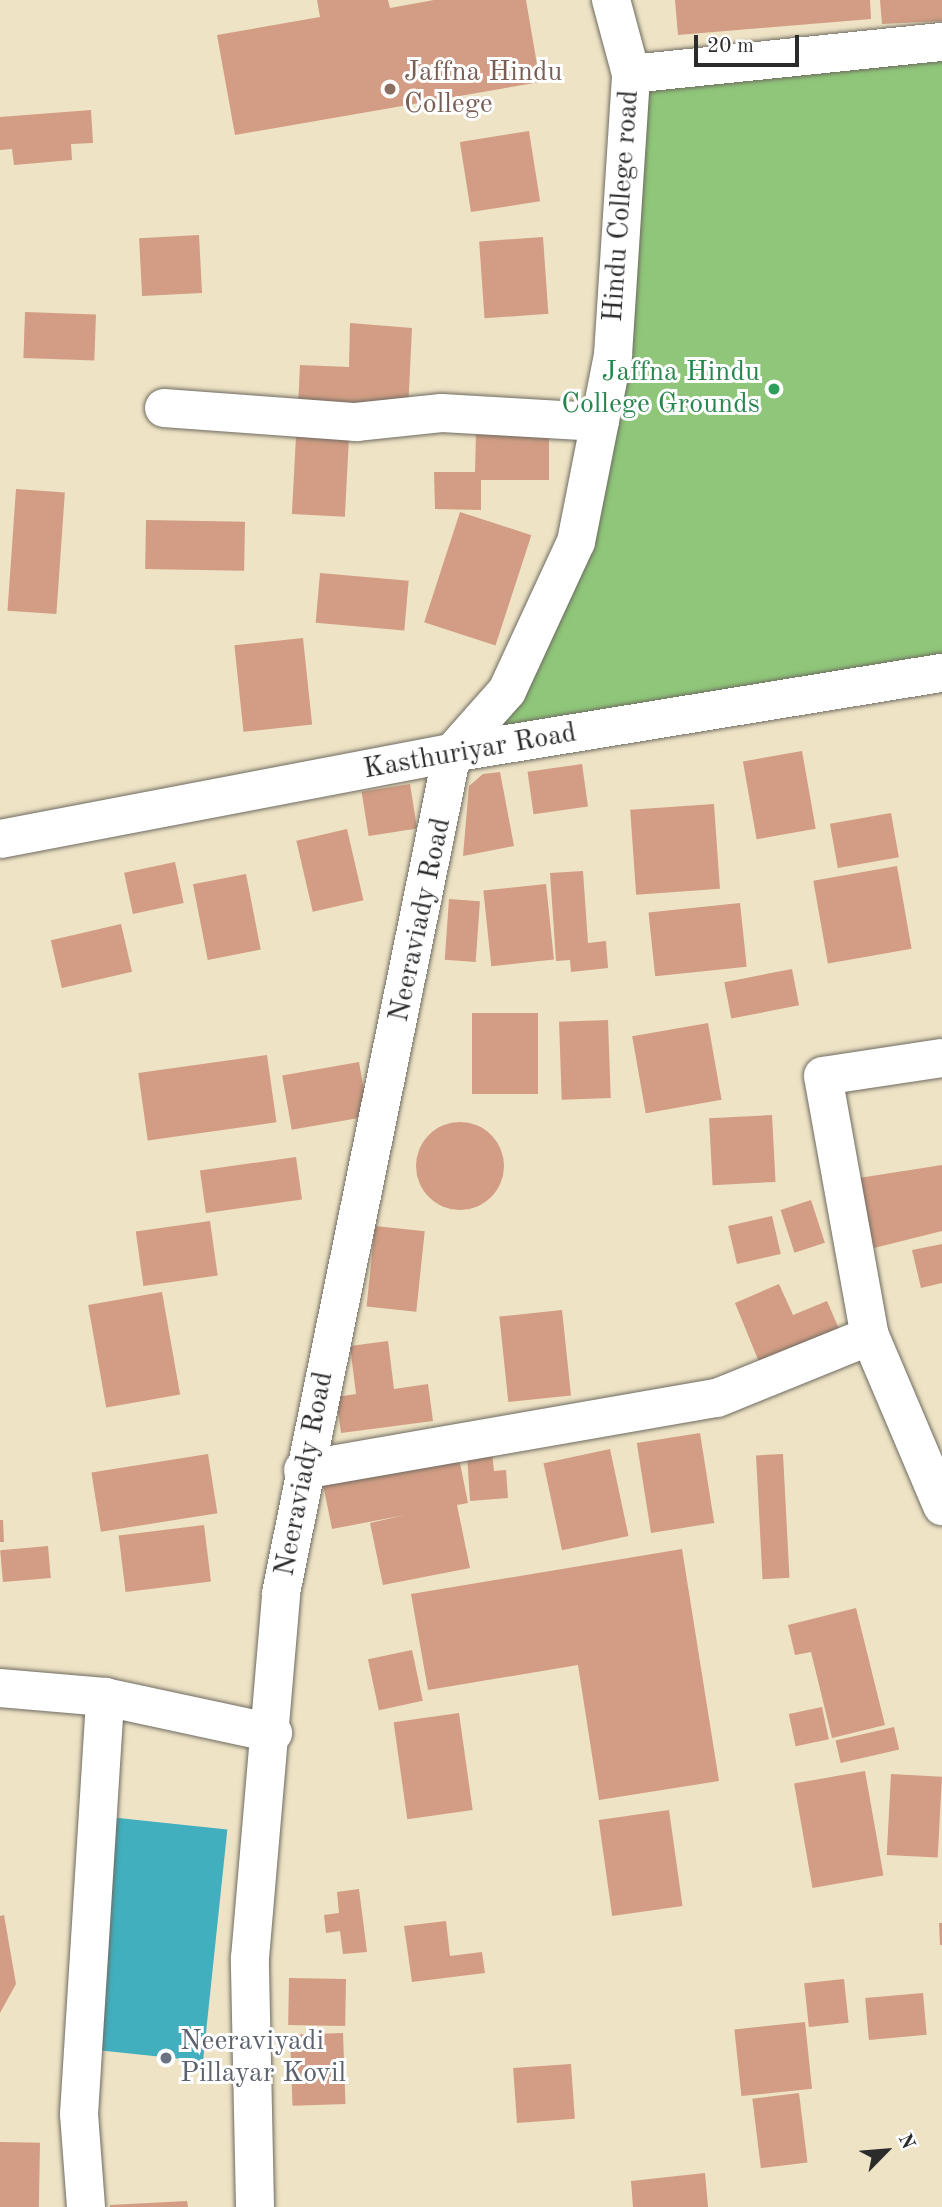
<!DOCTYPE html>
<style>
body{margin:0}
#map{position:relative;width:942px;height:2207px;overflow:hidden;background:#eee3c5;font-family:"Old Standard TT",serif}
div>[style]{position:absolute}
.green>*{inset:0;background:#8fc679}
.water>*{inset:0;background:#41afbe;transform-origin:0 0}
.building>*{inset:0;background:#d29d84;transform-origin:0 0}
.round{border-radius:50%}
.roads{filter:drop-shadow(0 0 2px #6f6b61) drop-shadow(0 0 2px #6f6b61)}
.minor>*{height:38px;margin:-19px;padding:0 19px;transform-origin:19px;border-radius:19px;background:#fff}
.dots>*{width:19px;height:19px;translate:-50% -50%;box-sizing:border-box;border:4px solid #fff;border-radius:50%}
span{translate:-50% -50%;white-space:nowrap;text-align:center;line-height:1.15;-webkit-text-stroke:6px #fff;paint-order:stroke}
.education-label{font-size:28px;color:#785e54}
.left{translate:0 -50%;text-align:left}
.street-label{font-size:28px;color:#2b2b2b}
.leisure-label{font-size:28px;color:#27864d}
.right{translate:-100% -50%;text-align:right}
.worship-label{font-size:28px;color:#5b616d}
.north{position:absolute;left:851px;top:2116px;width:70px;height:70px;-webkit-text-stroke:5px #fff;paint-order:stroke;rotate:65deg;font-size:19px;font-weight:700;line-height:28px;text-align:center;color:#2b2b2b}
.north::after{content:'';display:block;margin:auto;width:24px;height:32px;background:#2b2b2b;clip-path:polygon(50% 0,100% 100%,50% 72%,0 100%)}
.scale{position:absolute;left:694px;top:35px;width:105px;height:32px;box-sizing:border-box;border:4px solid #2b2b2b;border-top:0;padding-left:9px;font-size:21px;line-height:24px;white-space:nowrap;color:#2b2b2b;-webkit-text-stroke:5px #fff;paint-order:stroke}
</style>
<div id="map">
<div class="green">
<div style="clip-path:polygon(942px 42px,942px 673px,452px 753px,576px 542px,631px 74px)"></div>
</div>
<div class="water">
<div style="left:109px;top:1817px;width:119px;height:233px;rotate:6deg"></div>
</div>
<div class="building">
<div style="clip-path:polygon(317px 0,388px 0,390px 8px,434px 0,526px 0,540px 82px,235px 135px,217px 35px,320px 17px)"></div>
<div style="clip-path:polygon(675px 0,870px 0,871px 19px,678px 35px)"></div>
<div style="clip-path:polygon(880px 0,942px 0,942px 21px,882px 24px)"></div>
<div style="clip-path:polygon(91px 110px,93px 143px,71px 144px,72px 160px,14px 165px,12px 149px,0 150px,0 117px)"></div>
<div style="left:529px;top:131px;width:71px;height:70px;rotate:81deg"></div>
<div style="left:199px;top:235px;width:58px;height:60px;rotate:87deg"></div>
<div style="left:543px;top:237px;width:77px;height:64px;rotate:86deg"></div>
<div style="left:25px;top:312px;width:71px;height:46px;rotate:2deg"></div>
<div style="clip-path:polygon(350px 323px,412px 328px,408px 412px,298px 407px,300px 365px,349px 367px)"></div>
<div style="clip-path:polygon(476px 432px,549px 433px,549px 480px,481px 480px,481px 510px,435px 509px,434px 472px,475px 472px)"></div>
<div style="left:296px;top:436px;width:53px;height:78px;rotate:3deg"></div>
<div style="left:16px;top:489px;width:49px;height:122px;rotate:4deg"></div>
<div style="left:460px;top:512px;width:75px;height:116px;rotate:18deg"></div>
<div style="left:146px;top:520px;width:99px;height:49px;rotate:1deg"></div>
<div style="left:320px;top:573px;width:89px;height:50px;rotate:5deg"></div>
<div style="left:303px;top:638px;width:87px;height:69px;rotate:84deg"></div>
<div style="left:802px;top:751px;width:79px;height:60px;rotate:80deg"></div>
<div style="left:582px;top:764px;width:43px;height:55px;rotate:82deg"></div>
<div style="clip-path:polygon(500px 772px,514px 846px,463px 856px,469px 786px,483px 774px)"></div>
<div style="left:410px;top:784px;width:45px;height:49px;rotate:81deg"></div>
<div style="left:714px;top:804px;width:85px;height:84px;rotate:86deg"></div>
<div style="left:891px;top:813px;width:45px;height:62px;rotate:80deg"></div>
<div style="left:347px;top:829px;width:73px;height:52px;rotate:77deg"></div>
<div style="left:175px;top:862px;width:42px;height:52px;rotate:78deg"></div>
<div style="left:897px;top:866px;width:84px;height:85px;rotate:80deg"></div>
<div style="clip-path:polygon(583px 871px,588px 943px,606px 941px,608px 968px,571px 972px,570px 960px,556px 961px,550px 873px)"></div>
<div style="left:246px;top:874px;width:77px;height:54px;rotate:79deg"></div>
<div style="left:546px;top:884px;width:76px;height:63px;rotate:84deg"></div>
<div style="left:449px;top:899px;width:31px;height:61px;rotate:4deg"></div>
<div style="left:740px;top:903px;width:64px;height:92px;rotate:84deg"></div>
<div style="left:121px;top:924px;width:49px;height:72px;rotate:77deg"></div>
<div style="left:792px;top:969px;width:37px;height:69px;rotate:79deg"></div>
<div style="left:472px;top:1013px;width:66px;height:81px"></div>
<div style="left:608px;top:1020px;width:78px;height:49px;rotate:88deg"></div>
<div style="left:708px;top:1023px;width:78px;height:77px;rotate:80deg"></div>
<div style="left:267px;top:1055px;width:68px;height:130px;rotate:82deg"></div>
<div style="left:359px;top:1062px;width:55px;height:78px;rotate:80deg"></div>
<div style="left:772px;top:1115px;width:67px;height:63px;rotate:87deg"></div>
<div class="round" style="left:416px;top:1122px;width:88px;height:88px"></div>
<div style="left:296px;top:1157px;width:43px;height:97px;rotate:82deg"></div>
<div style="clip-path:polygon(942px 1165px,942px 1231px,874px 1248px,859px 1178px)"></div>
<div style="left:811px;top:1200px;width:45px;height:32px;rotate:72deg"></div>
<div style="left:772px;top:1216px;width:39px;height:45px;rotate:77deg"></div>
<div style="left:210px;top:1221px;width:55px;height:75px;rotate:82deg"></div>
<div style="left:375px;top:1226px;width:50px;height:81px;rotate:6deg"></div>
<div style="clip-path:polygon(942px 1244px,942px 1283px,921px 1288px,912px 1250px)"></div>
<div style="clip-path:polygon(779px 1284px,793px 1315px,827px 1301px,839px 1329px,759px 1362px,735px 1303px)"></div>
<div style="left:162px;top:1292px;width:104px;height:75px;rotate:80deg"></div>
<div style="left:562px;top:1310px;width:86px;height:63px;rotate:84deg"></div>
<div style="clip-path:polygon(388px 1341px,394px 1389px,428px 1384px,433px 1421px,341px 1433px,336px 1397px,356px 1394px,350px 1346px)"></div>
<div style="left:700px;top:1433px;width:91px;height:64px;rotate:81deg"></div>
<div style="left:610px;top:1449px;width:89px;height:68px;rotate:78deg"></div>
<div style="clip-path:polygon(492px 1452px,494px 1471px,506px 1470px,508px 1498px,470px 1501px,467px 1454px)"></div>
<div style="clip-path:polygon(458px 1453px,468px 1503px,457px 1505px,470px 1568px,383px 1585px,370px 1523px,405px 1515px,332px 1529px,322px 1479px)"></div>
<div style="left:208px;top:1454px;width:60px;height:118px;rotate:81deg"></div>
<div style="left:783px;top:1454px;width:124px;height:27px;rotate:87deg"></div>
<div style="clip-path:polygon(0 1520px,3px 1520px,4px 1542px,0 1542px)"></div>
<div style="left:204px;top:1525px;width:57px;height:86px;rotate:83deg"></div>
<div style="left:48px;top:1546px;width:32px;height:48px;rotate:85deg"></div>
<div style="clip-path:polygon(682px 1549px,719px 1781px,599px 1800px,578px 1665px,428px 1690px,411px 1594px)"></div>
<div style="clip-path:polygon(856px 1608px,885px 1725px,832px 1738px,811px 1652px,795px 1655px,788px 1625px)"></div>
<div style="left:412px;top:1650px;width:52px;height:45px;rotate:78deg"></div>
<div style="left:822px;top:1707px;width:33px;height:34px;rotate:78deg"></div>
<div style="left:459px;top:1713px;width:98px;height:66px;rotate:82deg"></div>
<div style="left:894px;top:1727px;width:23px;height:60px;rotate:77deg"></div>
<div style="left:865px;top:1771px;width:106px;height:72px;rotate:80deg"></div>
<div style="left:891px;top:1774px;width:51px;height:81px;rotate:3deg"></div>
<div style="left:669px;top:1810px;width:97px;height:71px;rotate:82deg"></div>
<div style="clip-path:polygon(359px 1889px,367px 1952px,343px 1954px,340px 1931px,326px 1933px,324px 1915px,339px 1913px,337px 1892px)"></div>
<div style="clip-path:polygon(4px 1915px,16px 1984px,0 2013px,0 1916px)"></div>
<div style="clip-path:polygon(446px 1921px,450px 1956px,482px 1952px,485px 1973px,412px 1982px,404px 1926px)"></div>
<div style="clip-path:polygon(939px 1923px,942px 1923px,942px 1945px,940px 1945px)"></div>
<div style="left:289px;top:1978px;width:57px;height:47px;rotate:1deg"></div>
<div style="left:844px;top:1979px;width:44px;height:40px;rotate:84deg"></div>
<div style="left:923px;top:1993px;width:42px;height:58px;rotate:85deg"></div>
<div style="left:805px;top:2022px;width:67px;height:71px;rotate:84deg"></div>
<div style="left:343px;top:2033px;width:71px;height:53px;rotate:88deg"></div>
<div style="left:571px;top:2064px;width:55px;height:58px;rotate:86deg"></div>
<div style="left:799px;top:2093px;width:70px;height:47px;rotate:83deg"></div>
<div style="left:0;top:2142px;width:40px;height:65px;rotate:1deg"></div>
<div style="clip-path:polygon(705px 2173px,708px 2207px,633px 2207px,631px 2181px)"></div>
<div style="clip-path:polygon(187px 2201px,188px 2207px,110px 2207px,110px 2205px)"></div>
</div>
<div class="roads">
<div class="minor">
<div style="left:631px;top:74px;width:313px;rotate:-5.9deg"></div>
<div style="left:164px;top:408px;width:193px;rotate:4.2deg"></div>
<div style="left:356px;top:422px;width:86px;rotate:-6deg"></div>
<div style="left:442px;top:413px;width:158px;rotate:3.3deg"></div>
<div style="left:0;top:839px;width:460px;rotate:-10.8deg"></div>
<div style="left:452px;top:753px;width:496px;rotate:-9.3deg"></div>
<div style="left:942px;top:1058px;width:120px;rotate:171.4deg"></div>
<div style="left:823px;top:1076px;width:264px;rotate:79.8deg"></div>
<div style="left:870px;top:1336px;width:185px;rotate:67deg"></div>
<div style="left:303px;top:1470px;width:420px;rotate:-9.9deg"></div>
<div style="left:717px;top:1398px;width:165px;rotate:-22.1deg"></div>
<div style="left:0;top:1688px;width:105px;rotate:4.9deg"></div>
<div style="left:105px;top:1697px;width:172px;rotate:12.1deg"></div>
<div style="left:86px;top:2207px;width:93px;rotate:-94.3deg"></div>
<div style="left:79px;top:2114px;width:418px;rotate:-86.4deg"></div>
<div style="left:255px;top:2207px;width:249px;rotate:-91.2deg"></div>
<div style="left:250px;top:1958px;width:366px;rotate:-85.1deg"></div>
<div style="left:281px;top:1593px;width:857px;rotate:-78.49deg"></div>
<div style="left:452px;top:753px;width:83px;rotate:-48.4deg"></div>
<div style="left:507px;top:691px;width:164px;rotate:-65.2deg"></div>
<div style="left:576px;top:542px;width:191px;rotate:-78.8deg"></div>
<div style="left:613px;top:355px;width:282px;rotate:-86.3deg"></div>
<div style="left:631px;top:74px;width:77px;rotate:-105.1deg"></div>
</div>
</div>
<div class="dots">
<div style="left:390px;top:89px;background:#8d6e63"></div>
<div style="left:774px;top:389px;background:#2e9e5b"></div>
<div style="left:166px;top:2058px;background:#6b7280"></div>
</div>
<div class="education-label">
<span class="left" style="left:404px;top:89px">Jaffna Hindu<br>College</span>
</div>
<div class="street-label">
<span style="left:622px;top:206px;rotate:-86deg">Hindu College road</span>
<span style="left:470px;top:752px;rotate:-10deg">Kasthuriyar Road</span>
<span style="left:421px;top:920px;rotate:-78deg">Neeraviady Road</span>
<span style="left:305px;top:1474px;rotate:-79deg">Neeraviady Road</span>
</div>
<div class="leisure-label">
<span class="right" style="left:760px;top:389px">Jaffna Hindu<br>College Grounds</span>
</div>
<div class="worship-label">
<span class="left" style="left:180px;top:2058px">Neeraviyadi<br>Pillayar Kovil</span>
</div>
<div class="north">N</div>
<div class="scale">20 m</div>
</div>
